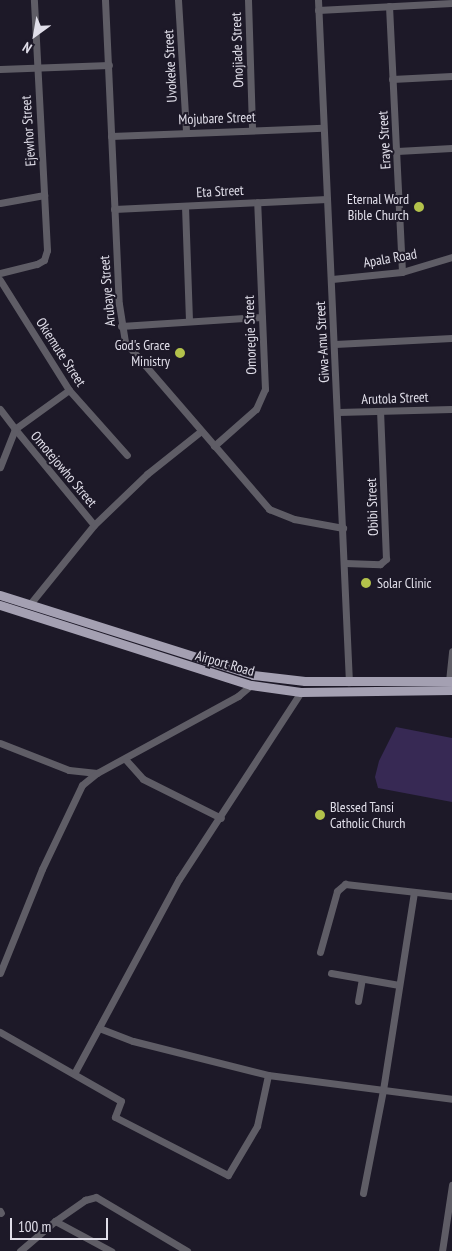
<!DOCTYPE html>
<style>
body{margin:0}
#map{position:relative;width:452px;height:1251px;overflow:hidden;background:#1d1928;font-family:"PT Sans Narrow",sans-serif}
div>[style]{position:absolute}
.green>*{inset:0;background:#372954}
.minor>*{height:7px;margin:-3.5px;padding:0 3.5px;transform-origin:3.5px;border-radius:3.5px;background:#5f5d66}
.major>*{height:9px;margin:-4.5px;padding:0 4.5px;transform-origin:4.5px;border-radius:4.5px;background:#a4a0b2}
.dots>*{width:14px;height:14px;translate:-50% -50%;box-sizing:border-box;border:2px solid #1d1928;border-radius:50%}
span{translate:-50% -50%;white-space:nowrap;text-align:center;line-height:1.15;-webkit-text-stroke:4px #1d1928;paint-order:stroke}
.street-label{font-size:14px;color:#e0dee9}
.poi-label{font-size:14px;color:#e0dee9}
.right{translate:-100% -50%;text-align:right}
.left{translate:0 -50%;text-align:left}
.north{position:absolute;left:10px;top:10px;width:50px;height:50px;-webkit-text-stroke:4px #1d1928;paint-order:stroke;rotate:212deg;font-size:14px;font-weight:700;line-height:20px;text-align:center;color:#e0dee9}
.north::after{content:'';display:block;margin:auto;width:18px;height:22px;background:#e0dee9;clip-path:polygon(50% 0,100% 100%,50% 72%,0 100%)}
.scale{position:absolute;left:10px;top:1218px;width:98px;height:22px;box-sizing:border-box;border:2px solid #e0dee9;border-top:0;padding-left:6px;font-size:15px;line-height:18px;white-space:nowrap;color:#e0dee9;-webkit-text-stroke:4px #1d1928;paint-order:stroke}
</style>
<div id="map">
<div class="green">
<div style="clip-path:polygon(396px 727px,452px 738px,452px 802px,378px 788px,375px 777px,379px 761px)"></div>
</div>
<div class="minor">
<div style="left:105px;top:0;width:304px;rotate:87.4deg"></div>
<div style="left:119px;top:304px;width:38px;rotate:81deg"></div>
<div style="left:125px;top:342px;width:221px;rotate:49.2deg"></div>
<div style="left:269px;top:509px;width:27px;rotate:22deg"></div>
<div style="left:294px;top:519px;width:50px;rotate:10.4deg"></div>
<div style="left:178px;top:0;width:131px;rotate:86.5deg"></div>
<div style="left:248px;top:0;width:129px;rotate:88.2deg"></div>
<div style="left:318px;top:0;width:683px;rotate:87.4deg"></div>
<div style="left:389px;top:6px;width:266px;rotate:87.2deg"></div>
<div style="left:318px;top:10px;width:134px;rotate:-3deg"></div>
<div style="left:0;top:69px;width:109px;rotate:-2.1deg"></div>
<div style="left:392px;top:79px;width:60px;rotate:-2.9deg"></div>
<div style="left:111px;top:136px;width:212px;rotate:-2.2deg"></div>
<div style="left:397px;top:151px;width:55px;rotate:-3.1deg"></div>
<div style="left:0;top:203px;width:45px;rotate:-10.3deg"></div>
<div style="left:185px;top:206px;width:114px;rotate:88deg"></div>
<div style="left:114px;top:209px;width:213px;rotate:-2.7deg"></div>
<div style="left:0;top:273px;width:38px;rotate:-14deg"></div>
<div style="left:37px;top:264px;width:8px;rotate:-30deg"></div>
<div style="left:44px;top:260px;width:10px;rotate:-73deg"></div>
<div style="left:47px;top:250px;width:250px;rotate:-93deg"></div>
<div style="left:332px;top:279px;width:70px;rotate:-5.7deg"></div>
<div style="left:402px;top:272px;width:52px;rotate:-16.7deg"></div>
<div style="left:0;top:280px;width:130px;rotate:57.9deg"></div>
<div style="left:69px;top:390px;width:87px;rotate:48.3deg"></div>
<div style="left:121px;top:326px;width:141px;rotate:-3.7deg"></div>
<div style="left:335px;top:344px;width:117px;rotate:-2.9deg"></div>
<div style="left:69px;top:390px;width:67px;rotate:144.2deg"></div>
<div style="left:15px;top:429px;width:124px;rotate:50.5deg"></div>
<div style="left:0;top:409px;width:25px;rotate:53deg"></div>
<div style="left:15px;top:429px;width:41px;rotate:111.5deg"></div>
<div style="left:338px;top:412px;width:114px;rotate:-1.5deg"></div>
<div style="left:214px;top:446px;width:56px;rotate:-41.4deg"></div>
<div style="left:256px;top:409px;width:22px;rotate:-66deg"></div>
<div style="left:265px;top:389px;width:187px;rotate:-92.4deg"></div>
<div style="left:345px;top:563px;width:35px;rotate:2deg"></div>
<div style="left:380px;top:564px;width:8px;rotate:-40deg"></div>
<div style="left:386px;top:559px;width:148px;rotate:-92.3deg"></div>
<div style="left:30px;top:604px;width:102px;rotate:-51deg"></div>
<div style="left:94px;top:525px;width:74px;rotate:-43.9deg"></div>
<div style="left:147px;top:474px;width:69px;rotate:-38.5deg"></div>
<div style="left:449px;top:681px;width:30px;rotate:-84deg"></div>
<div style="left:0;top:743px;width:74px;rotate:21.4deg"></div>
<div style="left:69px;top:770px;width:28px;rotate:6deg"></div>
<div style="left:97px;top:773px;width:161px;rotate:-28.6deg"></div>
<div style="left:238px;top:696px;width:17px;rotate:-40deg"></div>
<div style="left:126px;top:760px;width:25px;rotate:48deg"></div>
<div style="left:143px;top:779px;width:87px;rotate:26.6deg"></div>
<div style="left:320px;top:952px;width:63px;rotate:-74.4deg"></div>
<div style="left:337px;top:891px;width:11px;rotate:-41deg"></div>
<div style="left:345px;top:884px;width:108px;rotate:6.4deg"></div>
<div style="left:0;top:973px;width:112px;rotate:-68deg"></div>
<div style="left:42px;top:869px;width:93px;rotate:-64.5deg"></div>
<div style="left:82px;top:785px;width:19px;rotate:-39deg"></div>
<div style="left:331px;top:973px;width:69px;rotate:10deg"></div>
<div style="left:358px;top:1001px;width:22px;rotate:-80deg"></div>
<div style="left:99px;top:1028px;width:36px;rotate:21deg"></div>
<div style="left:133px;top:1041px;width:139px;rotate:14.1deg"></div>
<div style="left:268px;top:1075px;width:186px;rotate:7.4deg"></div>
<div style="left:0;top:1032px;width:139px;rotate:29.7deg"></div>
<div style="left:121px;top:1101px;width:17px;rotate:111deg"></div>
<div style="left:115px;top:1117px;width:127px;rotate:27.2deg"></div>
<div style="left:228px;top:1175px;width:57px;rotate:-59.4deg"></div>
<div style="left:257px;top:1126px;width:52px;rotate:-77.8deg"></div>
<div style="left:75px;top:1072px;width:219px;rotate:-61.7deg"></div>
<div style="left:179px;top:879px;width:223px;rotate:-56.9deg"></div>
<div style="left:363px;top:1193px;width:105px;rotate:-79deg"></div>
<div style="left:383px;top:1090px;width:200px;rotate:-81.1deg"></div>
<div style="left:0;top:1211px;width:2px;rotate:63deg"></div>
<div style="left:55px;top:1221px;width:37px;rotate:-35deg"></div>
<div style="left:85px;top:1200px;width:11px;rotate:-15deg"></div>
<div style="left:96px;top:1197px;width:106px;rotate:30.7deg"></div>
<div style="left:20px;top:1251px;width:46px;rotate:-40.6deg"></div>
<div style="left:55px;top:1221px;width:64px;rotate:28.2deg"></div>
<div style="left:442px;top:1251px;width:67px;rotate:-81.4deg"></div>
</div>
<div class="major">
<div style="left:0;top:595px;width:265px;rotate:17.5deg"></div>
<div style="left:253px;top:675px;width:52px;rotate:6.6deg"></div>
<div style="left:305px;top:681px;width:147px"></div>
<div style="left:0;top:605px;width:263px;rotate:17.7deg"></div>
<div style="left:251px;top:685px;width:50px;rotate:8deg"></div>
<div style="left:301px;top:692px;width:151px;rotate:-0.8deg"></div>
</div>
<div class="dots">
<div style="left:419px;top:207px;background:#b3c24b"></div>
<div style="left:180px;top:353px;background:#b3c24b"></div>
<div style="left:366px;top:583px;background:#b3c24b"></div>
<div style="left:320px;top:815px;background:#b3c24b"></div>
</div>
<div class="street-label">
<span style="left:237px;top:50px;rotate:-92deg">Onojiade Street</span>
<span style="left:170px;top:66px;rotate:-93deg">Uvokeke Street</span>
<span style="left:217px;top:118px;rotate:-2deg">Mojubare Street</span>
<span style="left:28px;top:131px;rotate:-94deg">Ejewhor Street</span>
<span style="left:384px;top:140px;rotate:-93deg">Eraye Street</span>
<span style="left:220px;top:191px;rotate:-3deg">Eta Street</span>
<span style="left:390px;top:258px;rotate:-10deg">Apala Road</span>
<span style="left:107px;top:291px;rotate:-95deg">Arubaye Street</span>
<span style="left:250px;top:335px;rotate:-92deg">Omoregie Street</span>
<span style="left:322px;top:342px;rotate:-93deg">Giwa-Amu Street</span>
<span style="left:61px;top:352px;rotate:57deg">Okiemute Street</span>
<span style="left:395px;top:398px;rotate:-2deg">Arutola Street</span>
<span style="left:64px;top:469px;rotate:50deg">Omotejowho Street</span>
<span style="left:372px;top:507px;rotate:-92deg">Obibi Street</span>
<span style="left:225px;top:663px;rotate:16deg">Airport Road</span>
</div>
<div class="poi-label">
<span class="right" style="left:409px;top:207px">Eternal Word<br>Bible Church</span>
<span class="right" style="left:170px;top:353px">God's Grace<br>Ministry</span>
<span class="left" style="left:377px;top:583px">Solar Clinic</span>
<span class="left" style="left:330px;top:815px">Blessed Tansi<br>Catholic Church</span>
</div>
<div class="north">N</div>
<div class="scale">100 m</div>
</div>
